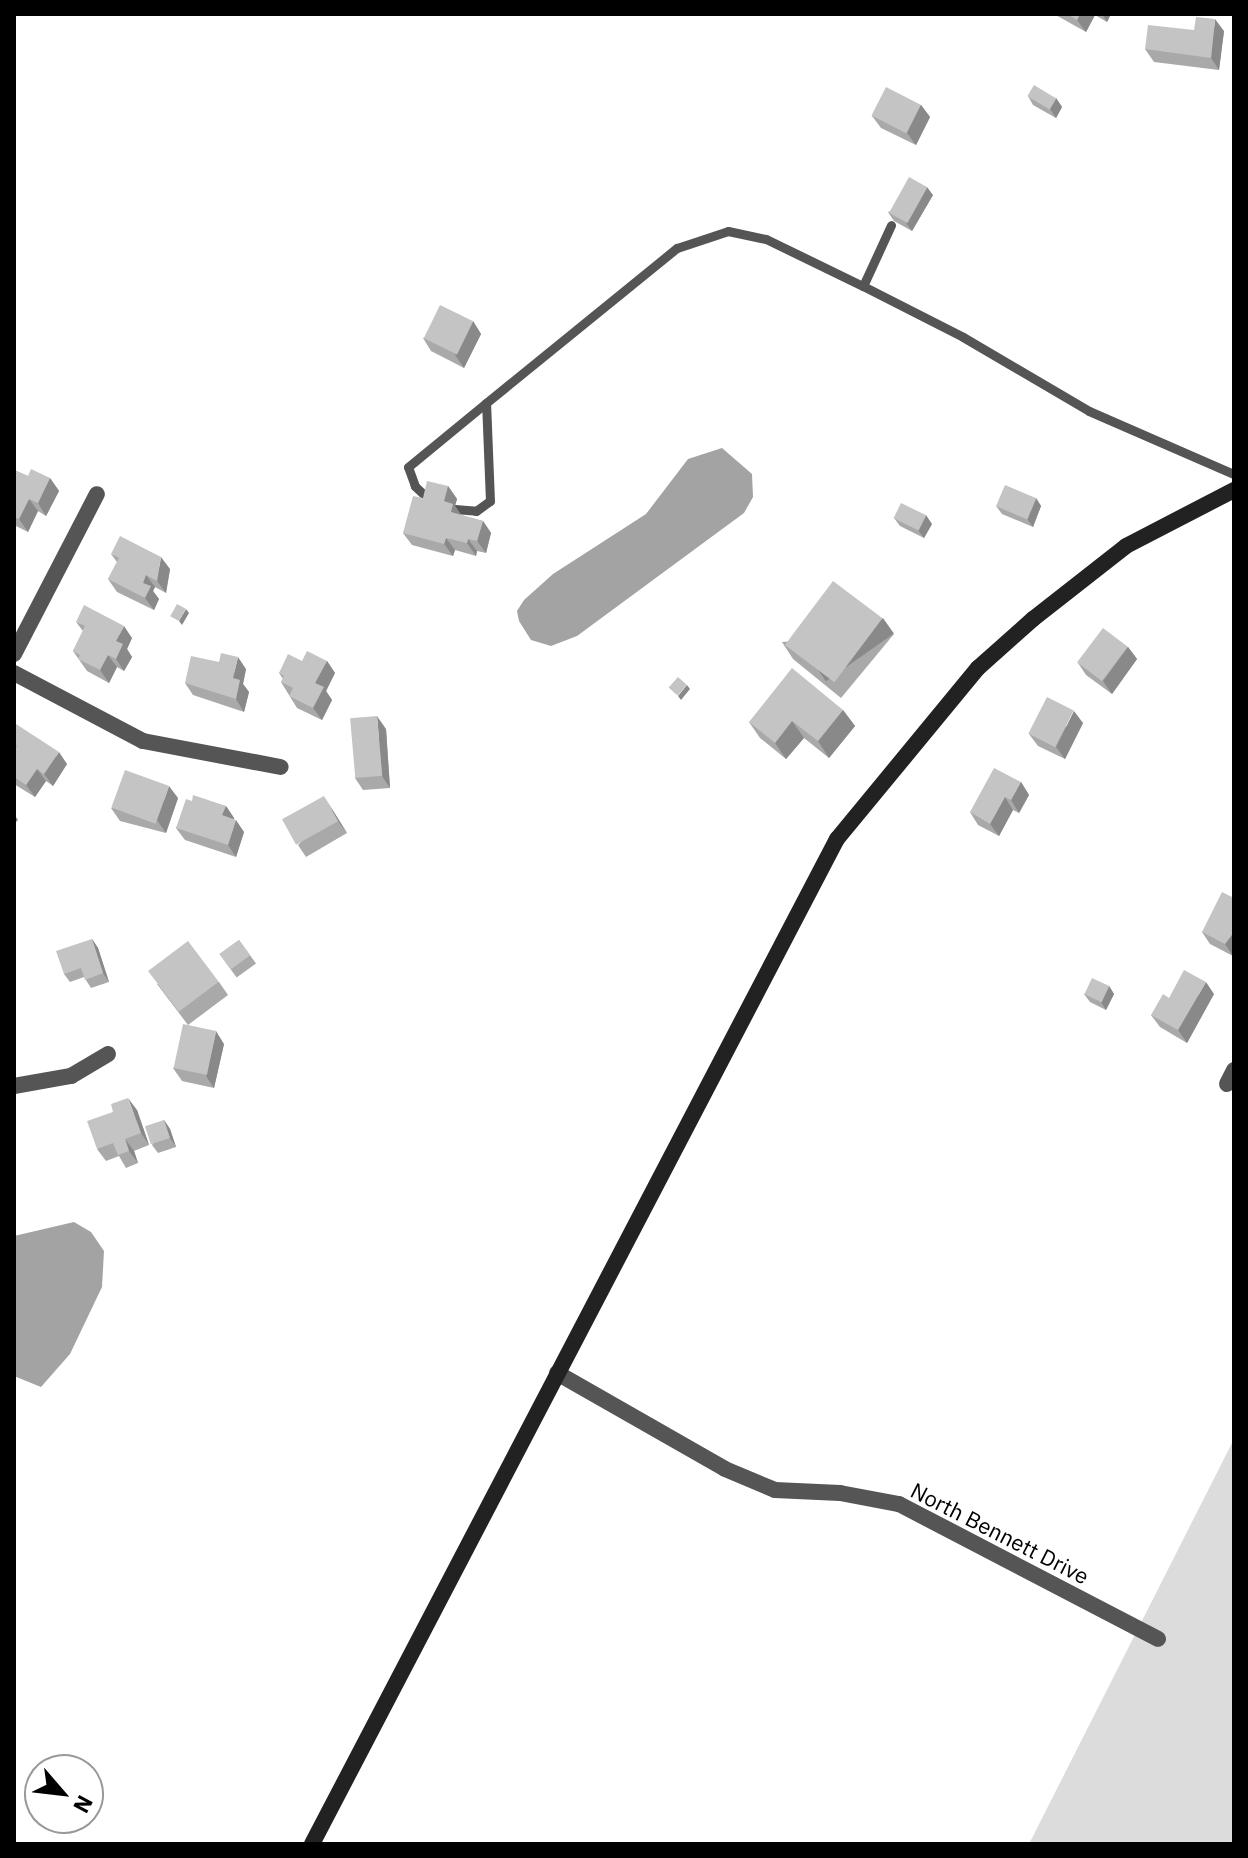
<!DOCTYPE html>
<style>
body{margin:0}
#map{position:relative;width:1248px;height:1858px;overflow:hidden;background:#fff;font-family:"IBM Plex Sans",sans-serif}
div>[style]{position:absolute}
.green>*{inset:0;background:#dcdcdc}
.water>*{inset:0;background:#a3a3a3}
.service>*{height:9px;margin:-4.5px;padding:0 4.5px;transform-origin:4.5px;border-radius:4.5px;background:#555}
.minor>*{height:16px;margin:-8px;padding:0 8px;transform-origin:8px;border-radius:8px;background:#555}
.secondary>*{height:16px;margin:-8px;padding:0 8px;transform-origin:8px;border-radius:8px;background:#222}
.wall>*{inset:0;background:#a9a9a9;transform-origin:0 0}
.shaded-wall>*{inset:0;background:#898989;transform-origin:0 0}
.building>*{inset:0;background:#c4c4c4;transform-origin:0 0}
span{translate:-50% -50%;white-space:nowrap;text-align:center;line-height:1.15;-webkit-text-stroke:6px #fff;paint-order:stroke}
.street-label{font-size:22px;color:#000}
.frame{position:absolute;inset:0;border:16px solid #000;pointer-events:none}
.north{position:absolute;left:24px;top:1754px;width:80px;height:80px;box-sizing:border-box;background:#fff;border:2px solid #999;border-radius:50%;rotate:118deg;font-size:22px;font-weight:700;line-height:32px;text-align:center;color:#000}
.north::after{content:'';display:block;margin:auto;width:28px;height:36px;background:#000;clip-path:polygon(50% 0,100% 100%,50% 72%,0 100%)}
</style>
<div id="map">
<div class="green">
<div style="clip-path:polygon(1234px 1439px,1234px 1844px,1029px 1844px)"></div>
</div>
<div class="water">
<div style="clip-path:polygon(722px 448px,752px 474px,753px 497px,744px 513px,577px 636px,551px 646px,531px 640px,519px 621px,517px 611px,524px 600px,553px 574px,646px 514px,688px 459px)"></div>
<div style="clip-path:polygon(74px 1222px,91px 1232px,104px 1251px,102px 1287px,70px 1354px,41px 1387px,14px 1376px,14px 1236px)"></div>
</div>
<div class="service">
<div style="left:863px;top:286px;width:67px;rotate:-65.3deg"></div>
<div style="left:433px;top:503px;width:25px;rotate:-137deg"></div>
<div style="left:415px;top:486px;width:20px;rotate:-110deg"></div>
<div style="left:408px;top:467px;width:101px;rotate:-39.4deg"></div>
<div style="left:455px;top:509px;width:21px;rotate:5deg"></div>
<div style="left:476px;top:511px;width:17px;rotate:-36deg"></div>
<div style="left:490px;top:501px;width:98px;rotate:-92.3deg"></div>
<div style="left:486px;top:403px;width:246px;rotate:-39.1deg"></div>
<div style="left:677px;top:248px;width:54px;rotate:-18.4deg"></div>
<div style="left:728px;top:231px;width:39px;rotate:12deg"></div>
<div style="left:766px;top:239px;width:108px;rotate:25.9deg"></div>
<div style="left:863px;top:286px;width:112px;rotate:27deg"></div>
<div style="left:963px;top:337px;width:146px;rotate:30.4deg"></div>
<div style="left:1089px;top:411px;width:158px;rotate:23.5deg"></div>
</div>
<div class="minor">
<div style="left:14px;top:654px;width:180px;rotate:-62.6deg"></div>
<div style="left:14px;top:673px;width:146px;rotate:27.8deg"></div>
<div style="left:143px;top:741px;width:140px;rotate:10.7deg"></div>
<div style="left:1227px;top:1084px;width:16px;rotate:-63deg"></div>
<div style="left:14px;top:1086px;width:58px;rotate:-10deg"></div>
<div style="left:71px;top:1076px;width:43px;rotate:-30.7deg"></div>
<div style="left:557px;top:1373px;width:193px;rotate:29.7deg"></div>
<div style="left:725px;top:1469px;width:54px;rotate:22.8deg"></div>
<div style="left:775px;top:1490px;width:65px;rotate:2.6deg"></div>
<div style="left:840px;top:1493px;width:60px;rotate:10.6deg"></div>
<div style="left:899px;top:1504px;width:292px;rotate:27.5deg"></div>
</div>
<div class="secondary">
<div style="left:312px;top:1844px;width:1134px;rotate:-62.42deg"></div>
<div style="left:837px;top:839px;width:222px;rotate:-50.5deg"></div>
<div style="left:978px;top:668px;width:74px;rotate:-41.7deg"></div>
<div style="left:1033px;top:619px;width:118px;rotate:-38.1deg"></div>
<div style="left:1126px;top:546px;width:122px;rotate:-27.4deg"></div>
</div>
<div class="wall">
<div style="clip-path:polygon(1054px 14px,1111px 14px,1107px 22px,1095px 15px,1086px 32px)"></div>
<div style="clip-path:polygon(1194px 30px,1224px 31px,1219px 70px,1154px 62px,1145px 49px)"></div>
<div style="clip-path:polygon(1028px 96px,1056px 98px,1062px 107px,1056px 118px,1033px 105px)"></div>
<div style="clip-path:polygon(921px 105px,930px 117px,916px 145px,881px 128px,872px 116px)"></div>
<div style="clip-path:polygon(933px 195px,912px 231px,894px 221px,888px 212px)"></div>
<div style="clip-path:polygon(473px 321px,481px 334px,464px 368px,431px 351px,423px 338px)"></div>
<div style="clip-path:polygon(14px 470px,28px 476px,50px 478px,59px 491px,46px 516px,38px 511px,28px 532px,14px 525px)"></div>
<div style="clip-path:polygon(448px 486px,457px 499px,455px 506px,461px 515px,483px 521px,491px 533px,486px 553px,477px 551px,476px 556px,455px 550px,453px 556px,412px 545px,403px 533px,423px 498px)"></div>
<div style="clip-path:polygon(1036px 498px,1041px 506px,1033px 527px,1002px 514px,996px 506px)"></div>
<div style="clip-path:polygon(894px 518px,932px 524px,924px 538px,900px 526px)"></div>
<div style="clip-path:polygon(111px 554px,170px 569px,166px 593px,155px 587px,153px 591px,159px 599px,154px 610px,117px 592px,108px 579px,117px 562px)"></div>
<div style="clip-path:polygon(76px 622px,132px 638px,127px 649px,132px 657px,124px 671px,117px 667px,109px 683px,87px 671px,73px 651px,83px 631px)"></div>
<div style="clip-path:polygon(894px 634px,841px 698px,793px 659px,782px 642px)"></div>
<div style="clip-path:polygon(1128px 647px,1137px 659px,1112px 694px,1086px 675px,1078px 663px)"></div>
<div style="clip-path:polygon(302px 661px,327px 661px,335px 673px,326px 691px,332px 700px,322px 720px,297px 708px,281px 682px,283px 679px,279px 673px)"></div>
<div style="clip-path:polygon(246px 669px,243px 684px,249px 692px,244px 712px,193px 695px,185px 683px)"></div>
<div style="clip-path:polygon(843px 710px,855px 726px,829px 758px,804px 738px,786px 759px,760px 738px,749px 722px)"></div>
<div style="clip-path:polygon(1083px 723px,1065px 759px,1038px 746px,1029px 734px)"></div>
<div style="clip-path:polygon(14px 727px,67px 764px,53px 786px,46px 781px,35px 797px,14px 784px)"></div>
<div style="clip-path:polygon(386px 729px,390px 788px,363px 790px,355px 778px)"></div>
<div style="clip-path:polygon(1021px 782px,1029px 795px,1019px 813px,1013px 810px,999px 836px,978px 825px,970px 812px)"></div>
<div style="clip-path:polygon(178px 798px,166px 833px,120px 821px,111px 808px)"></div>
<div style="clip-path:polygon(192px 801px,226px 806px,234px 818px,234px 819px,244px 832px,236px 857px,185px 840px,176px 828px)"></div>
<div style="clip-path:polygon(332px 809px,347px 833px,306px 857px,298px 845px)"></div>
<div style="clip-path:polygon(1234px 898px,1233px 956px,1210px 944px,1202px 932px)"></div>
<div style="clip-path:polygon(92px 939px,98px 948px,109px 982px,91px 988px,84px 977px,70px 982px,64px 974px)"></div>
<div style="left:239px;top:940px;width:29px;height:24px;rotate:54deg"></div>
<div style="clip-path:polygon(219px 982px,228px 995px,188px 1025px,157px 984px)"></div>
<div style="clip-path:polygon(1109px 986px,1114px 994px,1106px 1010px,1090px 1002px,1084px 994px)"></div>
<div style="clip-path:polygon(1214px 994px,1187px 1043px,1160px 1027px,1151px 1015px,1169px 998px)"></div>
<div style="clip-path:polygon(224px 1044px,214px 1088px,182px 1081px,173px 1068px)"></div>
<div style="clip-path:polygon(137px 1110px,149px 1145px,134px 1151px,138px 1163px,126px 1168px,119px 1156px,106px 1161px,97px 1149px)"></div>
<div style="clip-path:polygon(164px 1120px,170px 1129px,176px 1147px,158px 1153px,152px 1145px)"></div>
</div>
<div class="shaded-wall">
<div style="clip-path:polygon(1080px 14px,1095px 15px,1086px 32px,1077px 20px)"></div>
<div style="clip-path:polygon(1102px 14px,1111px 14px,1107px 22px)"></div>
<div style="clip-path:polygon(1215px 19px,1224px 31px,1219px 70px,1211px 58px)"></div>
<div style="clip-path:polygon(1056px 98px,1062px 107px,1056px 118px,1050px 109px)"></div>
<div style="clip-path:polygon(921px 105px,930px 117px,916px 145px,907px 133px)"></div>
<div style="clip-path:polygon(927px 187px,933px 195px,912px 231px,906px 223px)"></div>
<div style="clip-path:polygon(473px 321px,481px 334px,464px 368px,455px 355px)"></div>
<div style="clip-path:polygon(50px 478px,59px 491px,46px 516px,38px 503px)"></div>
<div style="clip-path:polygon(448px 486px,457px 499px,455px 506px,462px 516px,459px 524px,444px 501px)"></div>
<div style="clip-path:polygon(1036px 498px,1041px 506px,1033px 527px,1027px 519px)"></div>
<div style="clip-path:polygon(29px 499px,38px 511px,28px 532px,19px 519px)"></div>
<div style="clip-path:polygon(926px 515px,932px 524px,924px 538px,918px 530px)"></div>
<div style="clip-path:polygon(483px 521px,491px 533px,486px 553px,477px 541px)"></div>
<div style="clip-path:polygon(446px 538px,455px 550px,453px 556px,444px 544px)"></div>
<div style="clip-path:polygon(468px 539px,477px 551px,476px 556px,467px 543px)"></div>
<div style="clip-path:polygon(161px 557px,170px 569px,166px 593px,157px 581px)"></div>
<div style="clip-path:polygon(146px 575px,155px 587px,153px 591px,159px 599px,154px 610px,145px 598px,143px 583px)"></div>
<div style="clip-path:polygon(186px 609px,189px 613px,182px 625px,179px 621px)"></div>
<div style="left:883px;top:618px;width:19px;height:83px;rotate:55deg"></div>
<div style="clip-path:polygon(124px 626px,132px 638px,127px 649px,132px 657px,124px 671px,116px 659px,116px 641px)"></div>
<div style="clip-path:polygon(1128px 647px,1137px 659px,1112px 694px,1103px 681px)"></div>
<div style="clip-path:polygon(108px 655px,117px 667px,109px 683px,100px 670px)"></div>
<div style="clip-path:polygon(238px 657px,246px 669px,243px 684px,249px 692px,244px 712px,236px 699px,233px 678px)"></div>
<div style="clip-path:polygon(327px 661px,335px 673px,326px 691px,332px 700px,322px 720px,313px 708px,315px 683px)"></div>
<div style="clip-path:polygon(687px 685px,690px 689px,681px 700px,678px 696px)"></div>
<div style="clip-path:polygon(843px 710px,855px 726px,829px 758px,818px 741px)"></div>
<div style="clip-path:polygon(1074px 711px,1083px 723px,1065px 759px,1056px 747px)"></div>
<div style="clip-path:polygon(377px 716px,386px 729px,390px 788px,382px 776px)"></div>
<div style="clip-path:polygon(792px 721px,804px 738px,786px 759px,775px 743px)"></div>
<div style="clip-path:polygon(59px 752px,67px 764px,53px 786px,44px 774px)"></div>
<div style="clip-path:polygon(37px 769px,46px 781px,35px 797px,26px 785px)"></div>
<div style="clip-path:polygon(1021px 782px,1029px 795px,1019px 813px,1011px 800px)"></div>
<div style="clip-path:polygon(169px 786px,178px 798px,166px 833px,157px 820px)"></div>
<div style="clip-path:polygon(324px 796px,332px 809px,347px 833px,338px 821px)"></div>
<div style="clip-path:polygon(1005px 797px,1013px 810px,999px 836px,990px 824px)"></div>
<div style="clip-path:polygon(226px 806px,234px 818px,231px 828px,222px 815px)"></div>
<div style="clip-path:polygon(14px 814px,18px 820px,14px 824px)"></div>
<div style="clip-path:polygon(236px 820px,244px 832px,236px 857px,228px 845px)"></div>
<div style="clip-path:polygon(1234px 932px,1234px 955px,1233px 956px,1225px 944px)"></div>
<div style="clip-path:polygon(92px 939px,98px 948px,109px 982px,103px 973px)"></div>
<div style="clip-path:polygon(1206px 982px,1214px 994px,1187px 1043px,1178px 1030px)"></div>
<div style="clip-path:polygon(1109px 986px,1114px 994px,1106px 1010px,1101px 1002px)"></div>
<div style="clip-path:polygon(216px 1031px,224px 1044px,214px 1088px,206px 1076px)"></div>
<div style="clip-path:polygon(128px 1098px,137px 1110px,149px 1145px,141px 1133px)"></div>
<div style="clip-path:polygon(164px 1120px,170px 1129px,176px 1147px,170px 1138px)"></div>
<div style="clip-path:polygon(125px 1139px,134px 1151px,138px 1163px,129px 1151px)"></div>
</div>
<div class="building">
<div style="clip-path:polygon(1067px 14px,1080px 14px,1077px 20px)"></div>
<div style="clip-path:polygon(1196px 17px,1215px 19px,1211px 58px,1145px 49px,1148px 25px,1194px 30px)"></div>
<div style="left:1034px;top:85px;width:26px;height:13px;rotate:31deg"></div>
<div style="left:886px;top:87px;width:39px;height:32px;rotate:27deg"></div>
<div style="left:909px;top:177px;width:21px;height:41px;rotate:29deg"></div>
<div style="left:440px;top:305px;width:37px;height:37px;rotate:26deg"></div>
<div style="clip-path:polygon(31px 469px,50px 478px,38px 503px,29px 499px,19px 519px,14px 517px,14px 470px,28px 476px)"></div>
<div style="clip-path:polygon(427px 481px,448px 486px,444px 501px,453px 504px,451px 512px,483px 521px,477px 541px,468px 539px,467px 543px,446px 538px,444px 544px,403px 533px,413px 496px,423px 498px)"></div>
<div style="left:1005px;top:485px;width:34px;height:23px;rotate:23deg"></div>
<div style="left:901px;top:503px;width:28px;height:17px;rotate:26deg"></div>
<div style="clip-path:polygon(120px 536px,161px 557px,157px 581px,146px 575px,143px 583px,151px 586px,145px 598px,108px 579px,119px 558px,111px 554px)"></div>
<div style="left:833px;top:581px;width:62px;height:80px;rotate:37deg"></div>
<div style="left:177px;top:604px;width:10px;height:14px;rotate:29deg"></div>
<div style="clip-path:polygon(84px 605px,124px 626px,116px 641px,123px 644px,116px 659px,108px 655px,100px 670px,78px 659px,80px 655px,73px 651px,85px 626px,76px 622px)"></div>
<div style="left:1103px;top:628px;width:31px;height:43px;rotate:37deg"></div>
<div style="clip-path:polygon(307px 651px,327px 661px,315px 683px,324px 687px,313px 708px,289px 696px,293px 688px,281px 682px,284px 676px,279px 673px,288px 654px,302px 661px)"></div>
<div style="clip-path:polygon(221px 653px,238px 657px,233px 678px,240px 680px,236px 699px,185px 683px,191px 656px,219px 662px)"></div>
<div style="clip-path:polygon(792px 668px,843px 710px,818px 741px,792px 721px,775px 743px,749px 722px)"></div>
<div style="left:678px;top:677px;width:12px;height:14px;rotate:42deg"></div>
<div style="left:1047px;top:697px;width:30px;height:41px;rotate:27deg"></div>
<div style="left:377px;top:716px;width:60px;height:27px;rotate:85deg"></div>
<div style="clip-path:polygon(16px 724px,59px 752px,44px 774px,37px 769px,26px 785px,14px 777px,14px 751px,17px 746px,14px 743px,14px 727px)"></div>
<div style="clip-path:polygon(994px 768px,1021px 782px,1011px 800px,1005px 797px,990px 824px,970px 812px)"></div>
<div style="left:125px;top:770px;width:47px;height:40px;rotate:20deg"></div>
<div style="clip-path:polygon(193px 795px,226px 806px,222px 815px,236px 820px,228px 845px,176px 828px,186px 799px,192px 801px)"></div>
<div style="left:324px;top:796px;width:29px;height:48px;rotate:61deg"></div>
<div style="clip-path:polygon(1222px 892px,1234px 898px,1234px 932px,1225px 944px,1202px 932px)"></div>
<div style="clip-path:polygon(92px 939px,103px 973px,85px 980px,81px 968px,64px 974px,56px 951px)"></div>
<div style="left:239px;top:940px;width:19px;height:24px;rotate:54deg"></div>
<div style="left:188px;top:941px;width:51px;height:50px;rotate:53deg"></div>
<div style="clip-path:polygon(1184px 970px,1206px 982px,1178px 1030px,1151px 1015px,1163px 994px,1169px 998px)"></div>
<div style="left:1092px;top:978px;width:19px;height:18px;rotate:25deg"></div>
<div style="left:183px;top:1024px;width:34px;height:45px;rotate:12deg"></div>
<div style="clip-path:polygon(128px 1098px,141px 1133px,125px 1139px,129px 1151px,118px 1155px,113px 1143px,97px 1149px,87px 1121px,113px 1112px,111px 1104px)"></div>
<div style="left:164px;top:1120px;width:19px;height:20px;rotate:72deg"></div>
</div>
<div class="street-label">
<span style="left:1000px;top:1533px;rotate:27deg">North Bennett Drive</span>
</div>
<div class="frame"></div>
<div class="north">N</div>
</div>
